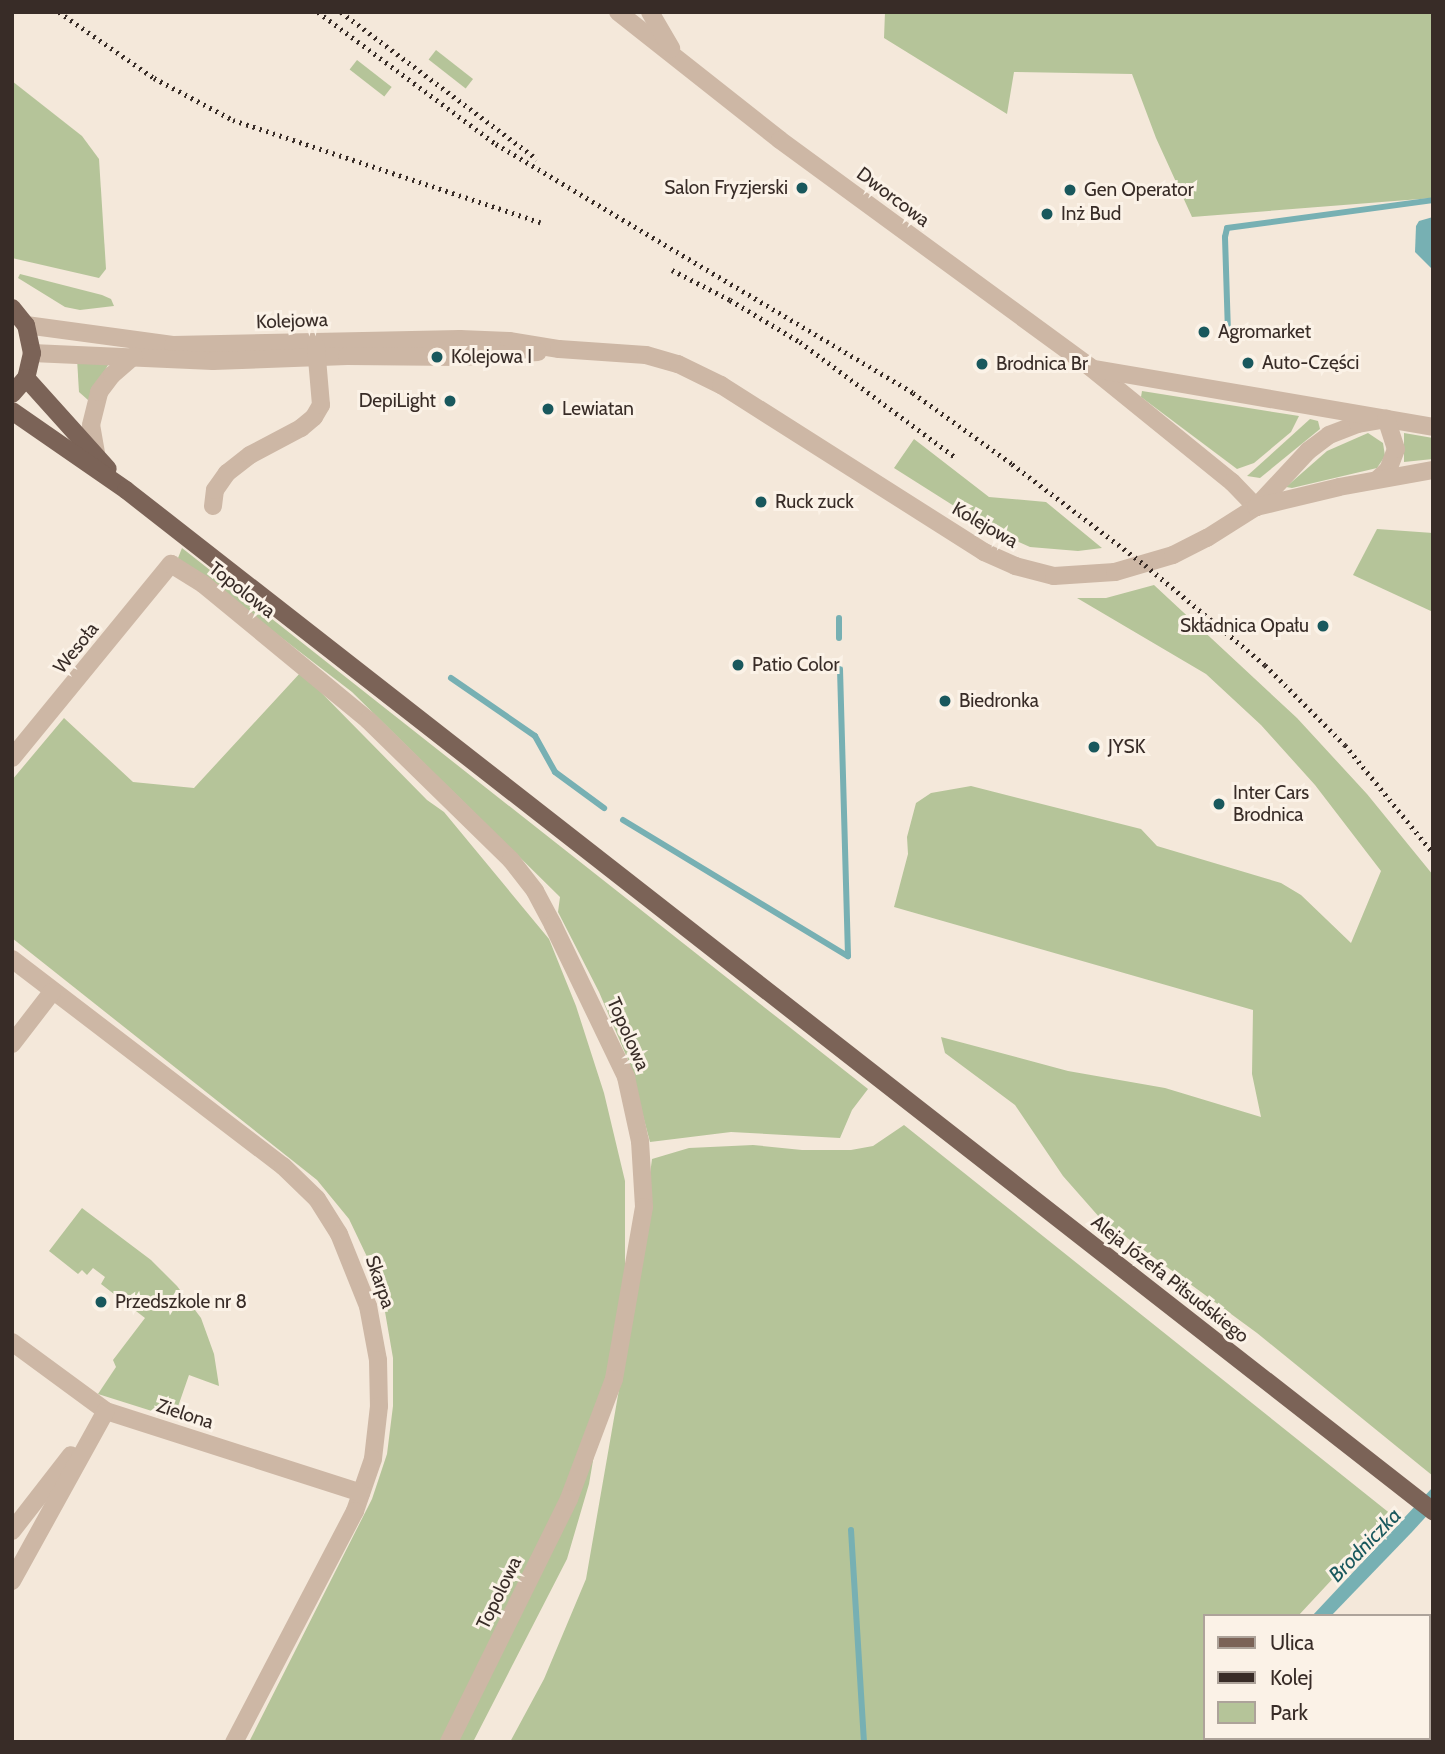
<!DOCTYPE html>
<meta charset="utf-8">
<style>
body{margin:0}
#map{position:relative;width:1445px;height:1754px;overflow:hidden;background:#f4e8da;font-family:Cabin,sans-serif}
div>[style]{position:absolute}
.green>*{inset:0;background:#b5c499;transform-origin:0 0}
.water>*{inset:0;background:#77b0b3}
.stream>*{height:6px;margin:-3px;padding:0 3px;transform-origin:3px;border-radius:3px;background:#77b0b3}
.minor>*{height:18px;margin:-9px;padding:0 9px;transform-origin:9px;border-radius:9px;background:#cdb7a5}
.major>*{height:18px;margin:-9px;padding:0 9px;transform-origin:9px;border-radius:9px;background:#7b6357}
.rail>*{height:5px;margin-top:-2.5px;transform-origin:0;background:repeating-linear-gradient(90deg,#382c27 0 2px,transparent 0 7px)}
.dots>*{width:19px;height:19px;translate:-50% -50%;box-sizing:border-box;border:4px solid #fbf2e7;border-radius:50%}
span{translate:-50% -50%;white-space:nowrap;text-align:center;line-height:1.15;-webkit-text-stroke:6px #fbf2e7;paint-order:stroke}
.poi-label{font-size:19px;color:#382c27}
.right{translate:-100% -50%;text-align:right}
.left{translate:0 -50%;text-align:left}
.street-label{font-size:19px;color:#382c27}
.water-label{font-size:21px;color:#19585d;font-style:italic}
.frame{position:absolute;inset:0;border:14px solid #382c27;pointer-events:none}
.legend{position:absolute;left:1203px;top:1614px;width:228px;height:126px;box-sizing:border-box;background:#fbf2e7;border:2px solid #ada39a;margin:0;padding:9px 12px;list-style:none;font-size:21px;color:#382c27}
.legend li{display:flex;align-items:center;gap:14px;height:35px}
.legend b{width:35px;border:2px solid #ada39a}
</style>
<div id="map">
<div class="green">
<div style="clip-path:polygon(885px 12px,1433px 12px,1433px 198px,1192px 217px,1156px 138px,1132px 74px,1014px 72px,1007px 114px,884px 38px)"></div>
<div style="left:436px;top:50px;width:47px;height:12px;rotate:38deg"></div>
<div style="left:357px;top:60px;width:44px;height:12px;rotate:38deg"></div>
<div style="clip-path:polygon(12px 81px,82px 136px,99px 159px,106px 269px,99px 278px,12px 258px)"></div>
<div style="clip-path:polygon(20px 274px,102px 295px,111px 299px,114px 306px,80px 310px,65px 307px,18px 278px)"></div>
<div style="clip-path:polygon(77px 359px,108px 365px,88px 400px,79px 392px)"></div>
<div style="clip-path:polygon(1142px 391px,1299px 416px,1291px 432px,1254px 463px,1237px 469px,1141px 397px)"></div>
<div style="clip-path:polygon(1310px 419px,1318px 421px,1320px 429px,1260px 478px,1247px 476px)"></div>
<div style="clip-path:polygon(1368px 433px,1383px 443px,1385px 456px,1377px 468px,1292px 488px,1286px 487px,1327px 451px)"></div>
<div style="clip-path:polygon(1404px 433px,1433px 438px,1433px 459px,1404px 462px)"></div>
<div style="clip-path:polygon(914px 439px,989px 497px,1046px 502px,1102px 548px,1078px 551px,1030px 547px,992px 530px,894px 468px)"></div>
<div style="clip-path:polygon(1377px 529px,1433px 533px,1433px 612px,1353px 575px)"></div>
<div style="clip-path:polygon(182px 548px,868px 1089px,852px 1110px,840px 1138px,731px 1132px,650px 1142px,628px 1060px,599px 992px,558px 912px,560px 897px,352px 692px,178px 558px)"></div>
<div style="clip-path:polygon(1154px 585px,1297px 718px,1367px 794px,1433px 875px,1433px 1476px,1257px 1333px,1100px 1218px,1063px 1176px,1015px 1105px,945px 1053px,941px 1037px,1068px 1071px,1165px 1088px,1261px 1117px,1252px 1074px,1253px 1010px,894px 907px,908px 854px,907px 837px,916px 803px,931px 793px,971px 786px,1141px 829px,1157px 846px,1281px 883px,1301px 895px,1351px 943px,1381px 871px,1315px 785px,1261px 725px,1206px 674px,1077px 598px,1106px 598px)"></div>
<div style="clip-path:polygon(301px 672px,427px 800px,444px 812px,549px 939px,576px 1006px,604px 1093px,625px 1181px,625px 1274px,589px 1484px,567px 1559px,473px 1742px,249px 1742px,372px 1499px,387px 1454px,393px 1406px,393px 1358px,384px 1306px,369px 1261px,349px 1219px,317px 1180px,12px 938px,12px 780px,64px 718px,133px 782px,194px 788px)"></div>
<div style="clip-path:polygon(904px 1125px,1392px 1515px,1298px 1616px,1205px 1616px,1205px 1738px,1211px 1738px,1211px 1742px,510px 1742px,544px 1679px,586px 1579px,629px 1332px,652px 1159px,689px 1148px,753px 1145px,802px 1150px,851px 1150px,873px 1146px)"></div>
<div style="clip-path:polygon(82px 1208px,151px 1260px,177px 1286px,201px 1318px,214px 1354px,219px 1386px,189px 1375px,174px 1418px,98px 1394px,116px 1367px,113px 1360px,145px 1318px,101px 1284px,105px 1277px,93px 1268px,87px 1275px,82px 1270px,78px 1274px,49px 1251px)"></div>
</div>
<div class="water">
<div style="clip-path:polygon(1433px 217px,1433px 267px,1431px 268px,1415px 252px,1416px 226px,1419px 221px)"></div>
<div style="clip-path:polygon(1433px 1487px,1433px 1509px,1412px 1532px,1331px 1616px,1312px 1616px)"></div>
</div>
<div class="stream">
<div style="left:1228px;top:333px;width:96px;rotate:-91.8deg"></div>
<div style="left:1225px;top:237px;width:9px;rotate:-77deg"></div>
<div style="left:1227px;top:228px;width:208px;rotate:-7.7deg"></div>
<div style="left:839px;top:618px;width:20px;rotate:90deg"></div>
<div style="left:840px;top:669px;width:287px;rotate:88.4deg"></div>
<div style="left:451px;top:678px;width:102px;rotate:34.6deg"></div>
<div style="left:535px;top:736px;width:41px;rotate:60.9deg"></div>
<div style="left:555px;top:772px;width:61px;rotate:36.3deg"></div>
<div style="left:623px;top:820px;width:263px;rotate:31.2deg"></div>
<div style="left:851px;top:1530px;width:212px;rotate:86.5deg"></div>
</div>
<div class="minor">
<div style="left:618px;top:12px;width:206px;rotate:38.3deg"></div>
<div style="left:780px;top:140px;width:384px;rotate:36.2deg"></div>
<div style="left:1090px;top:367px;width:183px;rotate:39deg"></div>
<div style="left:1232px;top:482px;width:35px;rotate:46deg"></div>
<div style="left:650px;top:12px;width:42px;rotate:59.7deg"></div>
<div style="left:26px;top:325px;width:148px;rotate:7.7deg"></div>
<div style="left:173px;top:345px;width:287px;rotate:-1.2deg"></div>
<div style="left:460px;top:339px;width:49px;rotate:2.3deg"></div>
<div style="left:509px;top:341px;width:51px;rotate:9.1deg"></div>
<div style="left:559px;top:349px;width:87px;rotate:3.9deg"></div>
<div style="left:646px;top:355px;width:33px;rotate:16deg"></div>
<div style="left:678px;top:364px;width:48px;rotate:26deg"></div>
<div style="left:721px;top:385px;width:312px;rotate:32.4deg"></div>
<div style="left:984px;top:552px;width:34px;rotate:24deg"></div>
<div style="left:1015px;top:566px;width:40px;rotate:14.4deg"></div>
<div style="left:1054px;top:576px;width:61px;rotate:-3.8deg"></div>
<div style="left:1115px;top:572px;width:60px;rotate:-16.3deg"></div>
<div style="left:1173px;top:555px;width:38px;rotate:-27deg"></div>
<div style="left:1207px;top:538px;width:58px;rotate:-32.3deg"></div>
<div style="left:1256px;top:507px;width:76px;rotate:-47.1deg"></div>
<div style="left:1308px;top:451px;width:26px;rotate:-37deg"></div>
<div style="left:1329px;top:435px;width:31px;rotate:-21deg"></div>
<div style="left:1358px;top:424px;width:28px;rotate:-10deg"></div>
<div style="left:32px;top:353px;width:181px;rotate:2.5deg"></div>
<div style="left:213px;top:361px;width:134px;rotate:-2.1deg"></div>
<div style="left:347px;top:356px;width:114px;rotate:0.5deg"></div>
<div style="left:461px;top:357px;width:77px;rotate:-3.7deg"></div>
<div style="left:1095px;top:369px;width:343px;rotate:9.7deg"></div>
<div style="left:96px;top:453px;width:28px;rotate:-100deg"></div>
<div style="left:91px;top:425px;width:34px;rotate:-76deg"></div>
<div style="left:99px;top:392px;width:21px;rotate:-53deg"></div>
<div style="left:112px;top:375px;width:29px;rotate:-41deg"></div>
<div style="left:1378px;top:479px;width:13px;rotate:-42deg"></div>
<div style="left:1388px;top:470px;width:22px;rotate:-69deg"></div>
<div style="left:1396px;top:449px;width:32px;rotate:-108deg"></div>
<div style="left:213px;top:506px;width:16px;rotate:-83deg"></div>
<div style="left:215px;top:490px;width:21px;rotate:-55deg"></div>
<div style="left:227px;top:473px;width:29px;rotate:-38deg"></div>
<div style="left:250px;top:455px;width:58px;rotate:-27.9deg"></div>
<div style="left:301px;top:428px;width:17px;rotate:-40deg"></div>
<div style="left:314px;top:417px;width:14px;rotate:-60deg"></div>
<div style="left:321px;top:405px;width:58px;rotate:-94.9deg"></div>
<div style="left:1256px;top:507px;width:85px;rotate:-13.5deg"></div>
<div style="left:1339px;top:487px;width:96px;rotate:-10.3deg"></div>
<div style="left:12px;top:758px;width:251px;rotate:-50.7deg"></div>
<div style="left:171px;top:564px;width:38px;rotate:32deg"></div>
<div style="left:203px;top:584px;width:214px;rotate:39.5deg"></div>
<div style="left:368px;top:720px;width:200px;rotate:44.4deg"></div>
<div style="left:511px;top:860px;width:39px;rotate:52deg"></div>
<div style="left:535px;top:891px;width:38px;rotate:62deg"></div>
<div style="left:553px;top:925px;width:169px;rotate:64.3deg"></div>
<div style="left:626px;top:1077px;width:66px;rotate:77.7deg"></div>
<div style="left:640px;top:1141px;width:66px;rotate:86.5deg"></div>
<div style="left:644px;top:1207px;width:175px;rotate:99.9deg"></div>
<div style="left:614px;top:1379px;width:128px;rotate:110.6deg"></div>
<div style="left:569px;top:1499px;width:271px;rotate:116.3deg"></div>
<div style="left:12px;top:959px;width:341px;rotate:37.4deg"></div>
<div style="left:283px;top:1166px;width:47px;rotate:44.1deg"></div>
<div style="left:317px;top:1199px;width:41px;rotate:57.8deg"></div>
<div style="left:339px;top:1234px;width:78px;rotate:68.1deg"></div>
<div style="left:368px;top:1306px;width:55px;rotate:79.5deg"></div>
<div style="left:378px;top:1360px;width:46px;rotate:88.8deg"></div>
<div style="left:379px;top:1406px;width:53px;rotate:96.5deg"></div>
<div style="left:373px;top:1459px;width:55px;rotate:109.1deg"></div>
<div style="left:355px;top:1511px;width:261px;rotate:117.6deg"></div>
<div style="left:12px;top:1044px;width:66px;rotate:-52.4deg"></div>
<div style="left:12px;top:1342px;width:117px;rotate:36.3deg"></div>
<div style="left:106px;top:1411px;width:268px;rotate:17.8deg"></div>
<div style="left:12px;top:1531px;width:96px;rotate:-52.2deg"></div>
<div style="left:12px;top:1581px;width:194px;rotate:-61.1deg"></div>
</div>
<div class="major">
<div style="left:12px;top:308px;width:22px;rotate:51deg"></div>
<div style="left:26px;top:325px;width:29px;rotate:78deg"></div>
<div style="left:32px;top:353px;width:26px;rotate:103deg"></div>
<div style="left:26px;top:378px;width:21px;rotate:131deg"></div>
<div style="left:26px;top:378px;width:122px;rotate:48deg"></div>
<div style="left:12px;top:411px;width:139px;rotate:34.7deg"></div>
<div style="left:126px;top:490px;width:1659px;rotate:38deg"></div>
</div>
<div class="rail">
<div style="left:59px;top:12px;width:116px;rotate:34.8deg"></div>
<div style="left:154px;top:78px;width:89px;rotate:28deg"></div>
<div style="left:233px;top:120px;width:324px;rotate:18.4deg"></div>
<div style="left:318px;top:12px;width:222px;rotate:36.6deg"></div>
<div style="left:496px;top:144px;width:486px;rotate:30.8deg"></div>
<div style="left:913px;top:393px;width:122px;rotate:35.6deg"></div>
<div style="left:1012px;top:464px;width:167px;rotate:37.2deg"></div>
<div style="left:1145px;top:565px;width:156px;rotate:39.8deg"></div>
<div style="left:1265px;top:665px;width:113px;rotate:45deg"></div>
<div style="left:1345px;top:745px;width:139px;rotate:50.8deg"></div>
<div style="left:341px;top:12px;width:245px;rotate:36.9deg"></div>
<div style="left:672px;top:270px;width:65px;rotate:27.3deg"></div>
<div style="left:730px;top:300px;width:82px;rotate:31deg"></div>
<div style="left:800px;top:342px;width:193px;rotate:36.6deg"></div>
</div>
<div class="dots">
<div style="left:802px;top:188px;background:#19585d"></div>
<div style="left:1070px;top:190px;background:#19585d"></div>
<div style="left:1047px;top:214px;background:#19585d"></div>
<div style="left:1204px;top:332px;background:#19585d"></div>
<div style="left:437px;top:357px;background:#19585d"></div>
<div style="left:1248px;top:363px;background:#19585d"></div>
<div style="left:982px;top:364px;background:#19585d"></div>
<div style="left:450px;top:401px;background:#19585d"></div>
<div style="left:548px;top:409px;background:#19585d"></div>
<div style="left:761px;top:502px;background:#19585d"></div>
<div style="left:1323px;top:626px;background:#19585d"></div>
<div style="left:738px;top:665px;background:#19585d"></div>
<div style="left:945px;top:701px;background:#19585d"></div>
<div style="left:1094px;top:747px;background:#19585d"></div>
<div style="left:1219px;top:804px;background:#19585d"></div>
<div style="left:101px;top:1302px;background:#19585d"></div>
</div>
<div class="poi-label">
<span class="right" style="left:788px;top:188px">Salon Fryzjerski</span>
<span class="left" style="left:1084px;top:190px">Gen Operator</span>
<span class="left" style="left:1061px;top:214px">Inż Bud</span>
<span class="left" style="left:1218px;top:332px">Agromarket</span>
<span class="left" style="left:451px;top:357px">Kolejowa I</span>
<span class="left" style="left:1262px;top:363px">Auto-Części</span>
<span class="left" style="left:996px;top:364px">Brodnica Br</span>
<span class="right" style="left:436px;top:401px">DepiLight</span>
<span class="left" style="left:562px;top:409px">Lewiatan</span>
<span class="left" style="left:775px;top:502px">Ruck zuck</span>
<span class="right" style="left:1309px;top:626px">Składnica Opału</span>
<span class="left" style="left:752px;top:665px">Patio Color</span>
<span class="left" style="left:959px;top:701px">Biedronka</span>
<span class="left" style="left:1108px;top:747px">JYSK</span>
<span class="left" style="left:1233px;top:804px">Inter Cars<br>Brodnica</span>
<span class="left" style="left:115px;top:1302px">Przedszkole nr 8</span>
</div>
<div class="street-label">
<span style="left:893px;top:197px;rotate:37deg">Dworcowa</span>
<span style="left:292px;top:321px;rotate:-2deg">Kolejowa</span>
<span style="left:985px;top:525px;rotate:30deg">Kolejowa</span>
<span style="left:242px;top:590px;rotate:38deg">Topolowa</span>
<span style="left:76px;top:648px;rotate:-51deg">Wesoła</span>
<span style="left:628px;top:1034px;rotate:66deg">Topolowa</span>
<span style="left:1170px;top:1279px;rotate:38deg">Aleja Józefa Piłsudskiego</span>
<span style="left:380px;top:1282px;rotate:71deg">Skarpa</span>
<span style="left:185px;top:1414px;rotate:18deg">Zielona</span>
<span style="left:499px;top:1593px;rotate:-64deg">Topolowa</span>
</div>
<div class="water-label">
<span style="left:1365px;top:1545px;rotate:-46deg">Brodniczka</span>
</div>
<div class="frame"></div>
<ul class="legend">
<li><b style="height:9px;background:#7b6357"></b>Ulica</li>
<li><b style="height:9px;background:#382c27"></b>Kolej</li>
<li><b style="height:19px;background:#b5c499"></b>Park</li>
</ul>
</div>
